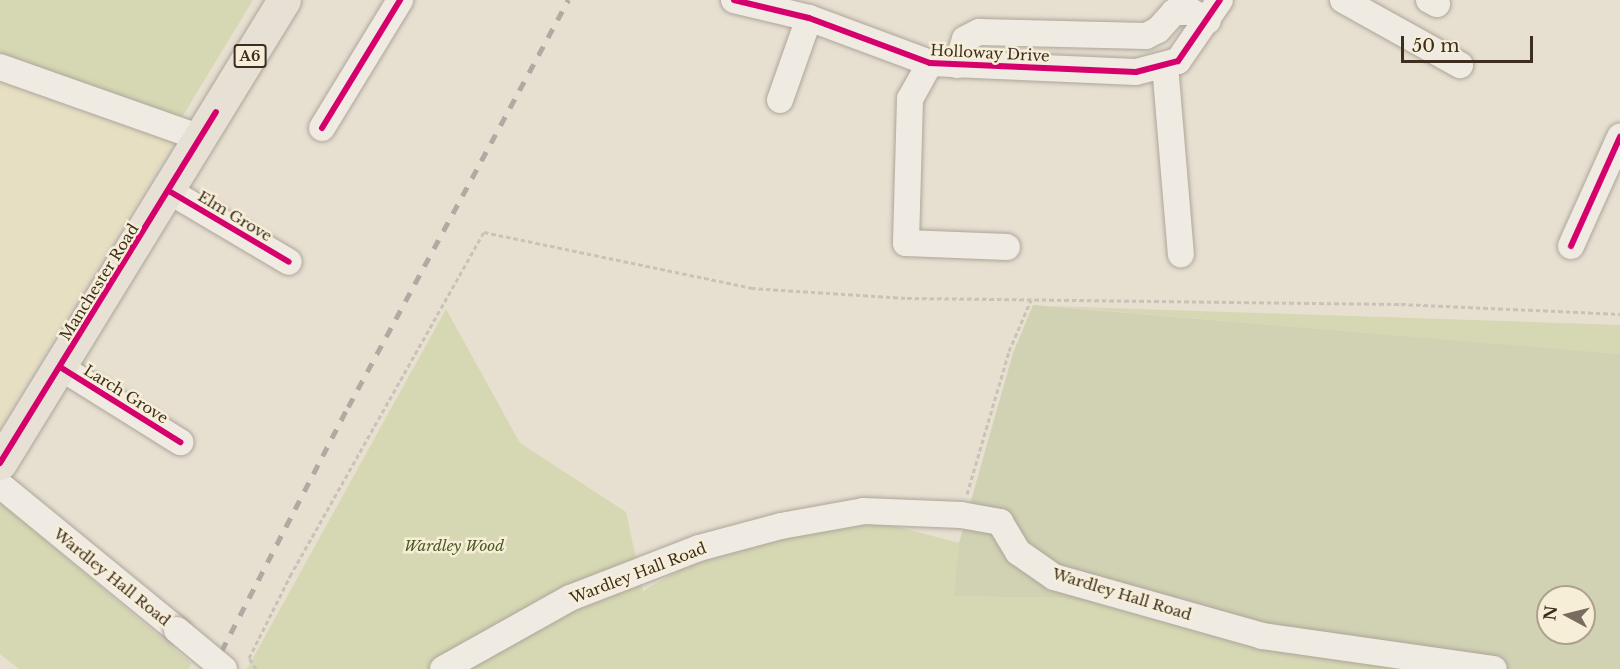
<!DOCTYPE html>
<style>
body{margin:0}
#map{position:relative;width:1620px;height:669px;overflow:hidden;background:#e7e0d1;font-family:"Libre Baskerville",serif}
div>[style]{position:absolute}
.farmland>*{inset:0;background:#e6dfc2}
.green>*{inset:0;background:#d6d7b3}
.cemetery>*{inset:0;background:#d1d1b3}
.path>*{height:3px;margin-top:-1.5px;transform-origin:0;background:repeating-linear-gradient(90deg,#c8c2b9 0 4.5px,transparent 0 7.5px)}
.roads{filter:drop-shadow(0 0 2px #ada599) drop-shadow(0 0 2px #ada599)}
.minor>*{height:26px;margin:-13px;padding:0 13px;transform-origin:13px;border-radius:13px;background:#efebe3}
.major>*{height:33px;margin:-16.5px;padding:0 16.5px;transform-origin:16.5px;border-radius:16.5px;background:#e6e1d4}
.rail>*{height:4.5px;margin-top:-2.25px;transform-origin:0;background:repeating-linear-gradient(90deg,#afaaa2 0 10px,transparent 0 20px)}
.bridges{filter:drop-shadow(0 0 2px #ada599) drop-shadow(0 0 2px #ada599)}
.minor-bridge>*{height:26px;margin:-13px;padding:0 13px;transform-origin:13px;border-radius:13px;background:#efebe3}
.cycleway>*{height:6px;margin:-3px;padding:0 3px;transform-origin:3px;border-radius:3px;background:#d6006c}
span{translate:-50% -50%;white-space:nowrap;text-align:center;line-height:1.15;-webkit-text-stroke:5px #f7eed8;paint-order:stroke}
.shield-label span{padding:2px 4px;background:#f7eed8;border:2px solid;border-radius:4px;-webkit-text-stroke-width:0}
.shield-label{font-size:14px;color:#3d2e20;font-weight:700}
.street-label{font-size:15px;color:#3d2e20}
.park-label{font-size:15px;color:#4d5a26;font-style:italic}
.north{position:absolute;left:1536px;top:585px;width:60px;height:60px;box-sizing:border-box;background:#f7eed8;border:2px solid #ada18e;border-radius:50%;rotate:277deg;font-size:16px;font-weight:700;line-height:24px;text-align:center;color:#3d2e20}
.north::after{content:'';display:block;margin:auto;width:21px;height:27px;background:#786c5e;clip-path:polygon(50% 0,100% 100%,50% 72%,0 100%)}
.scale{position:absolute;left:1401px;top:36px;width:132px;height:27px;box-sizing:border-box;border:3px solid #3d2e20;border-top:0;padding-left:8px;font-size:18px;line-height:21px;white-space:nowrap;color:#3d2e20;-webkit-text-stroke:4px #f7eed8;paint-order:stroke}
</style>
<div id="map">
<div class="farmland">
<div style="clip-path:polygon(0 77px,75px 110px,175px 140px,0 426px)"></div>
</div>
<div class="green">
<div style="clip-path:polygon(0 0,253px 0,182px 117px,0 55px)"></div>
<div style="clip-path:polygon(1050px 306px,1620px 325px,1620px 354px,1531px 347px)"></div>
<div style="clip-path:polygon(446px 309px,520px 443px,626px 512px,643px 591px,707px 554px,868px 519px,959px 543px,955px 596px,1062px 598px,1479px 669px,247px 669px)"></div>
<div style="clip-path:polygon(0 502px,191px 663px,189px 669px,19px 669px,0 654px)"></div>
</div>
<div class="cemetery">
<div style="clip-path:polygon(evenodd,1033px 305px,1620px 354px,1620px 669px,1479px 669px,1062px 598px,954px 596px,959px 543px,1013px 353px,1033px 305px,1548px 597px,1584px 597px,1584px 633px,1548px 633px,1548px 597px)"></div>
</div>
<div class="path">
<div style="left:967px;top:494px;width:149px;rotate:-73.6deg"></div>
<div style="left:1009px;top:351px;width:56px;rotate:-66.7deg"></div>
<div style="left:256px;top:669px;width:13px;rotate:-122deg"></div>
<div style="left:249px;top:658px;width:92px;rotate:-63.4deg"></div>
<div style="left:290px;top:576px;width:395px;rotate:-60.6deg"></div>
<div style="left:484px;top:232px;width:273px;rotate:11.8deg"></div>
<div style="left:751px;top:288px;width:156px;rotate:3.7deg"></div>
<div style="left:907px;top:298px;width:494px;rotate:0.7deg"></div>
<div style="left:1401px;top:304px;width:219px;rotate:2.6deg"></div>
</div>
<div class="roads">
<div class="minor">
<div style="left:734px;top:0;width:77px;rotate:13.5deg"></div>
<div style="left:809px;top:18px;width:129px;rotate:20.4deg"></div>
<div style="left:930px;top:63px;width:206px;rotate:2.5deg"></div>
<div style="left:1136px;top:72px;width:43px;rotate:-14.7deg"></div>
<div style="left:1178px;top:61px;width:74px;rotate:-55.5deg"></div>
<div style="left:1343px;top:0;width:134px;rotate:29.1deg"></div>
<div style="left:1429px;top:0;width:9px;rotate:27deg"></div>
<div style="left:930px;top:63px;width:41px;rotate:119.1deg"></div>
<div style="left:910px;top:99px;width:144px;rotate:91.6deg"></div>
<div style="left:906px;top:243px;width:101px;rotate:2.3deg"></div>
<div style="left:957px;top:65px;width:27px;rotate:-73deg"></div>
<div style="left:965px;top:39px;width:16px;rotate:-27deg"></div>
<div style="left:979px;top:32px;width:167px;rotate:1.4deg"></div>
<div style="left:1146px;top:36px;width:13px;rotate:-27deg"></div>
<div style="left:1158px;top:30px;width:24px;rotate:-48deg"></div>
<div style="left:1174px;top:12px;width:18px"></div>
<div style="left:1192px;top:12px;width:18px;rotate:29deg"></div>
<div style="left:1165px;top:65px;width:190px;rotate:85.2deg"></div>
<div style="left:0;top:67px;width:212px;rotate:19.5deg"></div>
<div style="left:780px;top:100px;width:87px;rotate:-70.5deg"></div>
<div style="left:322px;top:128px;width:150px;rotate:-58.6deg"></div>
<div style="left:169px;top:191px;width:139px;rotate:30.6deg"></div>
<div style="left:1571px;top:246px;width:120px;rotate:-65.8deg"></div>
<div style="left:60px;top:367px;width:142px;rotate:32deg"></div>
<div style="left:0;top:485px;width:229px;rotate:39.3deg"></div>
<div style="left:443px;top:669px;width:145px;rotate:-29.2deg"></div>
<div style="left:570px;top:598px;width:138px;rotate:-21.2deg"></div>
<div style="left:699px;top:548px;width:85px;rotate:-15deg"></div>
<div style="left:781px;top:526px;width:84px;rotate:-10.2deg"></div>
<div style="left:864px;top:511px;width:97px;rotate:2.4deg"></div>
<div style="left:961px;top:515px;width:40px;rotate:10deg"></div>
<div style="left:1000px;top:522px;width:35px;rotate:59deg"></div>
<div style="left:1018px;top:552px;width:44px;rotate:34.8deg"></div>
<div style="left:1054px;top:577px;width:216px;rotate:15.8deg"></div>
<div style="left:1262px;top:636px;width:234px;rotate:8.1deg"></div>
</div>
<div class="major">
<div style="left:0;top:463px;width:543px;rotate:-58.48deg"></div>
</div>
</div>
<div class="rail">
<div style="left:212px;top:669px;width:295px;rotate:-62.6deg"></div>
<div style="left:348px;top:407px;width:463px;rotate:-61.6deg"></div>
</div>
<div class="bridges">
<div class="minor-bridge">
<div style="left:177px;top:630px;width:61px;rotate:39.7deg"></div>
</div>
</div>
<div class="cycleway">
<div style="left:734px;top:0;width:77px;rotate:13.5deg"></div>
<div style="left:809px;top:18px;width:129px;rotate:20.4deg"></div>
<div style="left:930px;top:63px;width:206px;rotate:2.5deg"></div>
<div style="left:1136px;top:72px;width:43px;rotate:-14.7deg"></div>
<div style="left:1178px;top:61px;width:74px;rotate:-55.5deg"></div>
<div style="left:322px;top:128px;width:150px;rotate:-58.6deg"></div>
<div style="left:169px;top:191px;width:139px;rotate:30.6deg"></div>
<div style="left:1571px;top:246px;width:120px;rotate:-65.8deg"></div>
<div style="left:60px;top:367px;width:142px;rotate:32deg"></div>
<div style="left:0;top:463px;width:412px;rotate:-58.4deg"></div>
</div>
<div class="shield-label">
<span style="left:250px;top:56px">A6</span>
</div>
<div class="street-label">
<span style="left:990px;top:53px;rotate:3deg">Holloway Drive</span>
<span style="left:235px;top:216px;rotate:31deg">Elm Grove</span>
<span style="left:99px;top:282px;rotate:-58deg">Manchester Road</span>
<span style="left:126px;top:394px;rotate:32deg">Larch Grove</span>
<span style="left:638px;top:573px;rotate:-21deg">Wardley Hall Road</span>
<span style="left:112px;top:577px;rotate:39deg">Wardley Hall Road</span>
<span style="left:1122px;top:594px;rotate:17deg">Wardley Hall Road</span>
</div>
<div class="park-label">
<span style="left:454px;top:546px">Wardley Wood</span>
</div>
<div class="north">N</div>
<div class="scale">50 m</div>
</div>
